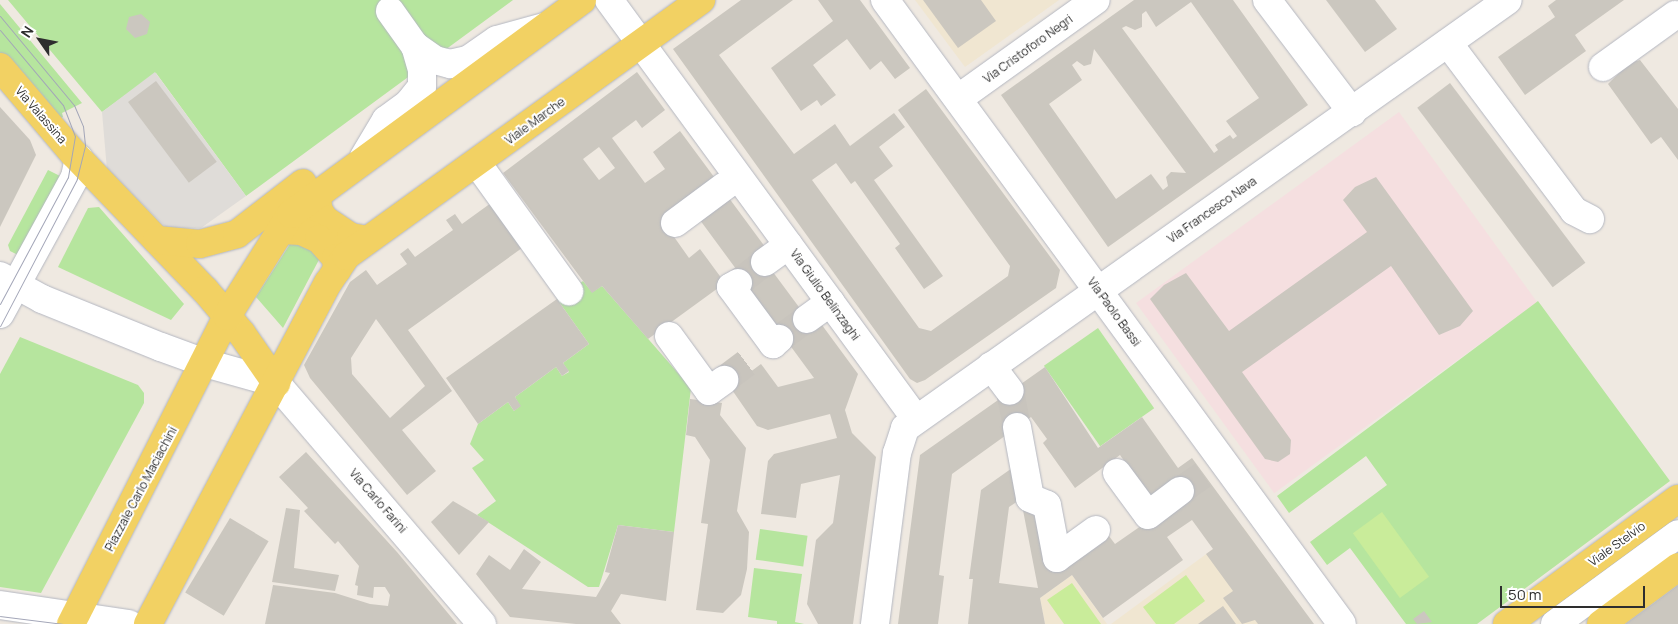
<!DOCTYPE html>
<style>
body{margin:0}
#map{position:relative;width:1678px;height:624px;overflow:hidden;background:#efe9e1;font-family:Manrope,sans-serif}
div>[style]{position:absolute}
.education>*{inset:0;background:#f0e6d1}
.medical>*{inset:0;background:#f5dfe0;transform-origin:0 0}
.green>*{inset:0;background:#b6e59e;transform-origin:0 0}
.pitch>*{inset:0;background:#c9ec9a;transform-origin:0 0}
.plaza>*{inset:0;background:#dfdcd8}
.building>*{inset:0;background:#cbc7bf;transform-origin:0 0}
.minor-tunnel>*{height:28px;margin-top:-14px;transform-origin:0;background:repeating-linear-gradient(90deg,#c8c4bd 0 28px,transparent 0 42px)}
.roads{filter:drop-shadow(0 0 1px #b4b7c1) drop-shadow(0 0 1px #b4b7c1)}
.minor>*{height:28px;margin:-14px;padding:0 14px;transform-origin:14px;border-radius:14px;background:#fff}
.major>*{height:28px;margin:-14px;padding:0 14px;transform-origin:14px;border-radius:14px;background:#f2d163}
.tram>*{height:1px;margin:-0.5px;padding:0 0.5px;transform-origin:0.5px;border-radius:0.5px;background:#a3a6b8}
span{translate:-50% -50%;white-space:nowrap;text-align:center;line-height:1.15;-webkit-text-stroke:4px #fff;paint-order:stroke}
.street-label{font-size:12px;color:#2e2e2e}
.north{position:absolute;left:15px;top:15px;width:50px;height:50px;-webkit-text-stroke:4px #fff;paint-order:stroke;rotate:303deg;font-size:14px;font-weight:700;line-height:20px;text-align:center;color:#2e2e2e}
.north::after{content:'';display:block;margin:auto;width:18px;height:22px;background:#2e2e2e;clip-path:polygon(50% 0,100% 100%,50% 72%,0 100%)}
.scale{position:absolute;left:1500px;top:586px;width:145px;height:22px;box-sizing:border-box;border:2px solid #2e2e2e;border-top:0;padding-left:6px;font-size:15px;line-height:18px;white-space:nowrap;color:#2e2e2e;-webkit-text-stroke:4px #fff;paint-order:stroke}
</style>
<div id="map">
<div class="education">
<div style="clip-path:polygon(915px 0,1059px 0,965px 67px)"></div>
<div style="clip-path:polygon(1243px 527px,1312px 624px,1111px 624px)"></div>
<div style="clip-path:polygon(1072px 575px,1107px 624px,1045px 624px,1040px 598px)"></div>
</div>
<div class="medical">
<div style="left:1399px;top:112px;width:235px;height:325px;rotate:54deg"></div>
</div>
<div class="green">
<div style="clip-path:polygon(8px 0,513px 0,246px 196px,156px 73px,102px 112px)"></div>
<div style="clip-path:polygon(0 4px,82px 103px,62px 113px,63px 117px,56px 120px,0 54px)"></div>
<div style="clip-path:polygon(48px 170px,62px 177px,20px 256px,10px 251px,8px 245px)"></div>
<div style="clip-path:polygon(99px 207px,184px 304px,171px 320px,58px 267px,88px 208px)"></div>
<div style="clip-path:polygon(296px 242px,322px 254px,283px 328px,256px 297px,290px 244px)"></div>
<div style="clip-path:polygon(583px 281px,592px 292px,602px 286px,691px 388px,674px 532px,618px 525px,599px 587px,588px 587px,477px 515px,496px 501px,472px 468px,484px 460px,470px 444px,478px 424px,508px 402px,514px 411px,520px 406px,515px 397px,556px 367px,562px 376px,569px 372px,563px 363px,589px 344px,557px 299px)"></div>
<div style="clip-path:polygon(1538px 301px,1670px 481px,1477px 624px,1406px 624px,1350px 548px,1327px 565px,1310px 542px,1387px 485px,1366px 456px,1289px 513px,1277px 496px)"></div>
<div style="left:1098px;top:328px;width:98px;height:66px;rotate:55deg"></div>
<div style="clip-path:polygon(20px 337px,138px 385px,144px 393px,144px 403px,41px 593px,0 587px,0 374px)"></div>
<div style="left:760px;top:529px;width:48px;height:31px;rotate:8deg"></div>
<div style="clip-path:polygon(754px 568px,802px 574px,795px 622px,804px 624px,777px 624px,777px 621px,748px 617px)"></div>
</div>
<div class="pitch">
<div style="left:1382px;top:512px;width:80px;height:36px;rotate:54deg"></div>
<div style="clip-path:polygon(1186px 575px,1205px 601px,1174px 624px,1156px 624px,1143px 607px)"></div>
<div style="clip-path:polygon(1072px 583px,1101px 624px,1064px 624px,1047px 600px)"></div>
</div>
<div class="plaza">
<div style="clip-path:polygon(155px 72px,246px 196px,201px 228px,167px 228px,107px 170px,102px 112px)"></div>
</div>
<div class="building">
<div style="clip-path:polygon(741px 0,793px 0,719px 55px,794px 154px,835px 124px,850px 146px,894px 113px,905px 127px,879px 147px,893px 166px,874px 180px,943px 276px,924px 289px,895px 248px,900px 244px,855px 181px,851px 184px,836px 163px,812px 180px,919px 328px,931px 331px,1008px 276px,1010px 266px,898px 110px,926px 89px,1060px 270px,1056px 288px,925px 380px,917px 383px,910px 379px,673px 49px)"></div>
<div style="clip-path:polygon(818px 0,860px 0,910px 68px,895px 79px,881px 61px,870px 70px,847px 39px,813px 65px,836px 95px,821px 106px,817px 100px,801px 111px,771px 68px,833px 21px)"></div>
<div style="clip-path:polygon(923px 0,981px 0,996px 21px,958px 48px)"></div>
<div style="clip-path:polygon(evenodd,1134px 0,1233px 0,1308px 105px,1108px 247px,1001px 95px,1134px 0,1191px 2px,1259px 98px,1226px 121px,1237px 136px,1233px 139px,1230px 135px,1215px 145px,1218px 150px,1214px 153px,1122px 28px,1126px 26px,1135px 30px,1142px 27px,1142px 14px,1146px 11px,1156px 27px,1191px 2px,1134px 0,1094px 49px,1186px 173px,1171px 172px,1166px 177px,1168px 186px,1163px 190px,1151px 174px,1116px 199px,1049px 104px,1082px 80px,1072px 65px,1077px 61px,1084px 66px,1091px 64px,1094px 49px)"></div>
<div style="clip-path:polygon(1326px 0,1375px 0,1397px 29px,1365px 52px)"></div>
<div style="clip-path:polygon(1556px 0,1624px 0,1575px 35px,1586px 51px,1525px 95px,1498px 57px,1555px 17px,1548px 6px)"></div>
<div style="clip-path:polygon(141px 14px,150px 22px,147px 34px,135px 38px,126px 29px,129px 17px)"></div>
<div style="clip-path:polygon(1640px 60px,1678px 109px,1678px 160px,1661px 137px,1651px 144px,1608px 84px,1629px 63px)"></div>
<div style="clip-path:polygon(evenodd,637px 72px,665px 110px,642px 128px,636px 120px,612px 138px,645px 183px,665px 169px,653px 152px,680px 131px,717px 181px,672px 234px,689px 258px,700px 249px,725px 283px,648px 339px,602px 286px,592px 293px,503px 173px,637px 72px,599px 147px,615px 168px,599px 180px,583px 159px,599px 147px)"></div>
<div style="left:156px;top:81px;width:101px;height:35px;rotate:53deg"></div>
<div style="left:1450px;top:83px;width:225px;height:41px;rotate:53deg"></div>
<div style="clip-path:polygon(0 107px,30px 140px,36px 155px,0 227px)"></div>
<div style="clip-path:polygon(1376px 177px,1473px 311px,1460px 326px,1439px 335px,1391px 266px,1242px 372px,1291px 440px,1290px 454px,1278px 462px,1265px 459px,1150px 299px,1164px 285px,1186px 273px,1229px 331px,1367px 232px,1343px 200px,1355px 187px)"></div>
<div style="clip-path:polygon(726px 194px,768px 251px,761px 256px,813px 326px,819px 321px,858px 374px,845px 410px,852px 433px,876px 457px,853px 624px,818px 624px,807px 604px,816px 540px,833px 523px,840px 475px,801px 484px,796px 518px,761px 514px,768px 461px,774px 454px,837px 438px,830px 414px,768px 430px,757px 426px,730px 387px,761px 364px,778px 387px,814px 378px,789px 344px,785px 347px,739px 273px,697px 216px)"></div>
<div style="clip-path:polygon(evenodd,491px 203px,522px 248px,408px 330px,452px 391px,402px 430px,436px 471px,407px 495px,310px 378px,304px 365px,350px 282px,366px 270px,377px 285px,407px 264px,400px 254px,408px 248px,415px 257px,453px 230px,446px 220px,455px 214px,462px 224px,491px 203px,376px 319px,425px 386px,390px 418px,352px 374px,351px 358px,376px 319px)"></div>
<div style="clip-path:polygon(557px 299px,589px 344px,563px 363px,569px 371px,562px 376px,556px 367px,515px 397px,521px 406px,514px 411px,508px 402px,478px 424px,446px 378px)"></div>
<div style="clip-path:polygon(1045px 367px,1098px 448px,1142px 417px,1178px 468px,1192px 458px,1314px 624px,1258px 624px,1255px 620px,1242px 624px,1223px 598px,1233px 591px,1206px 554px,1213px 549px,1192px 520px,1167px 537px,1183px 560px,1103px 618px,1072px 575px,1040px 598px,1045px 624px,968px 624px,973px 579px,969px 579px,981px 490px,1015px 466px,1021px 499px,1009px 507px,999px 583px,1038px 588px,1022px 505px,1039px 509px,1051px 571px,1106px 532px,1115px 544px,1184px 496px,1154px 504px,1120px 455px,1075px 488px,1043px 443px,1047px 439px,1031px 417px,952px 474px,939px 575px,944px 576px,938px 624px,898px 624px,920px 455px)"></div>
<div style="clip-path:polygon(690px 399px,722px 403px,720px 415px,746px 448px,737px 511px,749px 532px,747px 569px,741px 595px,723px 613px,696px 610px,708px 524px,701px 523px,710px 460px,695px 437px,686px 435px)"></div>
<div style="clip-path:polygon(306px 452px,397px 552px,457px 624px,265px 624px,273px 585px,335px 593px,370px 604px,388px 606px,390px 595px,385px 587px,374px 587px,373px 598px,357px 595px,358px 586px,355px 585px,359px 566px,338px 541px,335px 544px,304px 511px,308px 508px,279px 477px)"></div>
<div style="clip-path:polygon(453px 501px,489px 522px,459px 555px,431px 522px)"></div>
<div style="clip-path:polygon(286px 508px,300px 510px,294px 568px,339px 575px,335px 591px,272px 582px)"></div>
<div style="left:230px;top:518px;width:45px;height:87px;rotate:31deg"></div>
<div style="clip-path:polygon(618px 525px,674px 532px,666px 601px,621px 594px,611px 611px,621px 624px,576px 624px,510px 617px,476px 574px,489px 555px,510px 570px,524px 549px,541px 562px,522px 589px,596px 597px,610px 573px,605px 572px)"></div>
<div style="clip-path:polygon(1678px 585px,1678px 624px,1625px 624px,1654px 603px)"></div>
<div style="clip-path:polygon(1223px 606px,1236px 624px,1198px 624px)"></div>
<div style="clip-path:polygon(1424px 611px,1432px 622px,1417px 624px,1413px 619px)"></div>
</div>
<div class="minor-tunnel">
<div style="left:738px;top:283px;width:34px;rotate:-38deg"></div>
<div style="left:779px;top:339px;width:34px;rotate:-36deg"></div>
<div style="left:724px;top:380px;width:40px;rotate:-37deg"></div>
<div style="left:1010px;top:391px;width:37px;rotate:79deg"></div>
<div style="left:1180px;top:491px;width:29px;rotate:-35deg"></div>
</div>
<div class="roads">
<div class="minor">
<div style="left:609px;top:0;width:519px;rotate:53.77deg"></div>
<div style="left:885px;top:0;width:773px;rotate:53.78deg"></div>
<div style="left:1267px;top:0;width:141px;rotate:52.8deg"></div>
<div style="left:390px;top:11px;width:43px;rotate:54.5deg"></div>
<div style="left:415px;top:46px;width:24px;rotate:35deg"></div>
<div style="left:435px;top:60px;width:16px;rotate:15deg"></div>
<div style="left:450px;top:64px;width:18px;rotate:-13deg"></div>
<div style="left:468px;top:60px;width:35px;rotate:-35deg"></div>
<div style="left:497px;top:40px;width:49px;rotate:-15.5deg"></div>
<div style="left:1448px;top:43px;width:210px;rotate:53.1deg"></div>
<div style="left:1574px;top:211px;width:18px;rotate:27deg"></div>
<div style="left:1603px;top:67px;width:89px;rotate:-35.8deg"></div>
<div style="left:959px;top:98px;width:168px;rotate:-35.6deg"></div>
<div style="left:364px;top:157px;width:43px;rotate:-59.3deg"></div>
<div style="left:386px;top:120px;width:27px;rotate:-36deg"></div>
<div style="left:408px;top:104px;width:22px;rotate:-51deg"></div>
<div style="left:422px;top:87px;width:17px;rotate:-90deg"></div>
<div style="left:422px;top:70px;width:25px;rotate:-106deg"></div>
<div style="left:477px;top:163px;width:158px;rotate:54.3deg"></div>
<div style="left:675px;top:223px;width:62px;rotate:-36.5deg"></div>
<div style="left:765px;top:262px;width:29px;rotate:-36deg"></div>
<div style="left:0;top:276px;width:48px;rotate:28.7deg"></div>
<div style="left:42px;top:299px;width:128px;rotate:22deg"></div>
<div style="left:161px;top:347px;width:47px;rotate:20deg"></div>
<div style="left:205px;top:363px;width:74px;rotate:15.7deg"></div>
<div style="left:276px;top:383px;width:317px;rotate:49.5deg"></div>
<div style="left:738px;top:283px;width:8px;rotate:150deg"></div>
<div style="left:731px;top:287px;width:71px;rotate:53.6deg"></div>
<div style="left:773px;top:344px;width:8px;rotate:-40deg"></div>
<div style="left:0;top:314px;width:156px;rotate:-61.3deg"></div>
<div style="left:75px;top:177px;width:19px;rotate:-78deg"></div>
<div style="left:807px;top:319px;width:29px;rotate:-36deg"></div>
<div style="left:669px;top:336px;width:68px;rotate:54deg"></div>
<div style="left:709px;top:391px;width:19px;rotate:-36deg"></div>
<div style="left:991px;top:366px;width:31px;rotate:53deg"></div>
<div style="left:1017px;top:427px;width:72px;rotate:79.6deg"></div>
<div style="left:1030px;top:498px;width:18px;rotate:22deg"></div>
<div style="left:1047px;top:505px;width:54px;rotate:79.3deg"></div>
<div style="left:1057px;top:558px;width:48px;rotate:-35.7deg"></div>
<div style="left:1117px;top:473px;width:52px;rotate:53.6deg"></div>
<div style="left:1148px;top:515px;width:40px;rotate:-37deg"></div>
<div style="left:0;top:605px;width:130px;rotate:8.4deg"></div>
<div style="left:875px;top:624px;width:172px;rotate:-82.7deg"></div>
<div style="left:897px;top:453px;width:26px;rotate:-72deg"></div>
<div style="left:905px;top:428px;width:739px;rotate:-35.37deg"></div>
<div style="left:1555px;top:624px;width:152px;rotate:-36.2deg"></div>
</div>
<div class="major">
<div style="left:0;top:67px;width:114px;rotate:49.6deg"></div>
<div style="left:74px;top:154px;width:189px;rotate:46.1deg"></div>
<div style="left:205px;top:290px;width:57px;rotate:49.9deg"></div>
<div style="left:242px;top:334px;width:60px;rotate:55.2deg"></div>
<div style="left:317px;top:193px;width:16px;rotate:86deg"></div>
<div style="left:318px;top:209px;width:12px;rotate:59deg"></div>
<div style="left:324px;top:219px;width:32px;rotate:34deg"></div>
<div style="left:351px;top:237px;width:16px;rotate:11deg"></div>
<div style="left:280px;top:230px;width:21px;rotate:3deg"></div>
<div style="left:301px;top:231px;width:20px;rotate:24deg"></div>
<div style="left:319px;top:239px;width:25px;rotate:48deg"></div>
<div style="left:336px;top:258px;width:12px;rotate:85deg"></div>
<div style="left:157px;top:240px;width:43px;rotate:5.3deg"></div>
<div style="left:200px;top:244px;width:38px;rotate:-15deg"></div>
<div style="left:237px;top:234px;width:83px;rotate:-37.7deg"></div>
<div style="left:71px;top:624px;width:345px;rotate:-63.1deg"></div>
<div style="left:227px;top:316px;width:120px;rotate:-57.9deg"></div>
<div style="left:291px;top:214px;width:361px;rotate:-36.3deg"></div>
<div style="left:148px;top:624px;width:386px;rotate:-62.2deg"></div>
<div style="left:328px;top:283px;width:32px;rotate:-56deg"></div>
<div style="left:346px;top:256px;width:438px;rotate:-35.8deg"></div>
<div style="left:1507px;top:624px;width:212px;rotate:-36.2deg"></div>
<div style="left:1601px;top:624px;width:96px;rotate:-36.5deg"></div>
</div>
</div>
<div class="tram">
<div style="left:0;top:16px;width:116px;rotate:50.3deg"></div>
<div style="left:74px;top:105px;width:23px;rotate:67deg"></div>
<div style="left:83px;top:126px;width:20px;rotate:84deg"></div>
<div style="left:85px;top:146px;width:34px;rotate:104deg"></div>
<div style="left:77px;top:179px;width:166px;rotate:117.6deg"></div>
<div style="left:0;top:30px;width:98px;rotate:50deg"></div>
<div style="left:63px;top:105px;width:33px;rotate:69deg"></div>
<div style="left:75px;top:136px;width:42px;rotate:99.7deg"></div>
<div style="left:68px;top:177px;width:144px;rotate:118.2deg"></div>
<div style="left:0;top:616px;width:64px;rotate:7.2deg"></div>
</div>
<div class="street-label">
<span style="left:1028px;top:49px;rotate:-36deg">Via Cristoforo Negri</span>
<span style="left:41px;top:115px;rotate:49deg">Via Valassina</span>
<span style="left:535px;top:121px;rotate:-36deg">Viale Marche</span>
<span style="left:1212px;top:210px;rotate:-35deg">Via Francesco Nava</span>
<span style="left:825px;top:295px;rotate:54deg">Via Giulio Belinzaghi</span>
<span style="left:1114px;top:312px;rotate:54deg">Via Paolo Bassi</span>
<span style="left:141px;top:489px;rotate:-62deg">Piazzale Carlo Maciachini</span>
<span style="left:378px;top:501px;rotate:49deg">Via Carlo Farini</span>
<span style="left:1617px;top:544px;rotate:-36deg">Viale Stelvio</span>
</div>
<div class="north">N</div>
<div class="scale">50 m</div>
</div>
